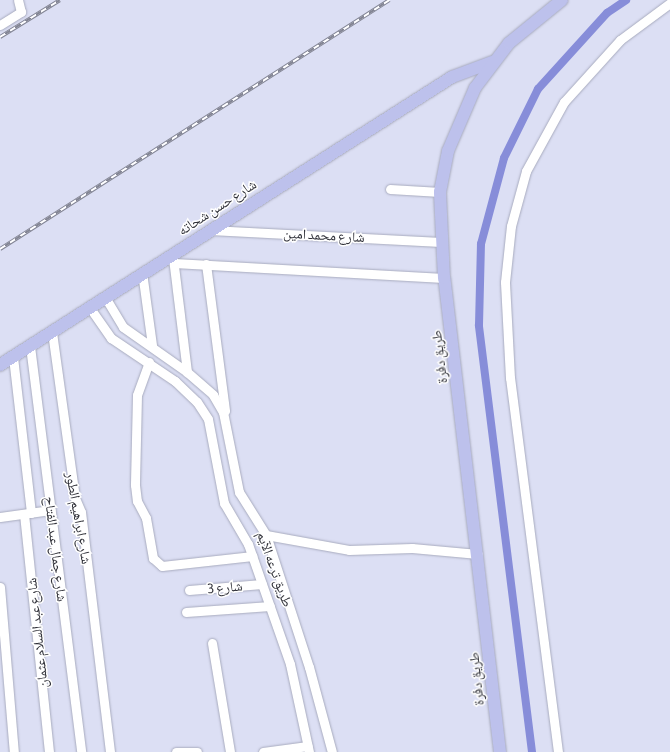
<!DOCTYPE html>
<meta charset="utf-8">
<style>
body{margin:0}
#map{position:relative;width:670px;height:752px;overflow:hidden;background:#dcdff4;font-family:"Asap Condensed","Noto Naskh Arabic",sans-serif}
div>[style]{position:absolute}
.canal>*{height:8px;margin:-4px;padding:0 4px;transform-origin:4px;border-radius:4px;background:#878dd9}
.roads{filter:drop-shadow(0 0 1px #a8abbe) drop-shadow(0 0 1px #a8abbe)}
.minor>*{height:9px;margin:-4.5px;padding:0 4.5px;transform-origin:4.5px;border-radius:4.5px;background:#fff}
.major>*{height:12px;margin:-6px;padding:0 6px;transform-origin:6px;border-radius:6px;background:#bdc1ec}
.rail>*{height:3.5px;margin-top:-1.75px;transform-origin:0;background:repeating-linear-gradient(90deg,#fff 0 6px,#838593 0 12px);box-sizing:border-box;border-block:1px solid #838593}
span{translate:-50% -50%;white-space:nowrap;text-align:center;line-height:1.15;-webkit-text-stroke:3px #fff;paint-order:stroke}
.street-label{font-size:14px;color:#31323a}
</style>
<div id="map">
<div class="canal">
<div style="left:532px;top:752px;width:430px;rotate:-97.1deg"></div>
<div style="left:479px;top:325px;width:81px;rotate:-88.6deg"></div>
<div style="left:481px;top:244px;width:89px;rotate:-75deg"></div>
<div style="left:504px;top:158px;width:77px;rotate:-63.8deg"></div>
<div style="left:538px;top:89px;width:103px;rotate:-47.8deg"></div>
<div style="left:607px;top:13px;width:23px;rotate:-34deg"></div>
</div>
<div class="roads">
<div class="minor">
<div style="left:0;top:25px;width:25px;rotate:-32deg"></div>
<div style="left:21px;top:12px;width:12px;rotate:-104deg"></div>
<div style="left:390px;top:189px;width:50px;rotate:3.4deg"></div>
<div style="left:210px;top:230px;width:231px;rotate:3deg"></div>
<div style="left:173px;top:258px;width:115px;rotate:83deg"></div>
<div style="left:174px;top:263px;width:270px;rotate:3.2deg"></div>
<div style="left:206px;top:264px;width:148px;rotate:82.6deg"></div>
<div style="left:142px;top:272px;width:74px;rotate:82.2deg"></div>
<div style="left:105px;top:297px;width:35px;rotate:59deg"></div>
<div style="left:123px;top:327px;width:78px;rotate:35.1deg"></div>
<div style="left:187px;top:372px;width:35px;rotate:41deg"></div>
<div style="left:213px;top:395px;width:20px;rotate:60deg"></div>
<div style="left:223px;top:412px;width:82px;rotate:78.7deg"></div>
<div style="left:239px;top:492px;width:51px;rotate:57.9deg"></div>
<div style="left:266px;top:535px;width:139px;rotate:72deg"></div>
<div style="left:309px;top:667px;width:88px;rotate:74.9deg"></div>
<div style="left:90px;top:308px;width:37px;rotate:55deg"></div>
<div style="left:111px;top:338px;width:77px;rotate:33.9deg"></div>
<div style="left:175px;top:381px;width:30px;rotate:44deg"></div>
<div style="left:197px;top:402px;width:20px;rotate:57deg"></div>
<div style="left:208px;top:419px;width:86px;rotate:79.2deg"></div>
<div style="left:224px;top:503px;width:48px;rotate:59.7deg"></div>
<div style="left:248px;top:544px;width:127px;rotate:70.7deg"></div>
<div style="left:290px;top:664px;width:90px;rotate:77.8deg"></div>
<div style="left:52px;top:332px;width:168px;rotate:82.1deg"></div>
<div style="left:75px;top:498px;width:15px;rotate:67deg"></div>
<div style="left:81px;top:512px;width:242px;rotate:83.1deg"></div>
<div style="left:30px;top:346px;width:409px;rotate:82.8deg"></div>
<div style="left:13px;top:357px;width:157px;rotate:83.4deg"></div>
<div style="left:149px;top:362px;width:35px;rotate:110deg"></div>
<div style="left:137px;top:395px;width:90px;rotate:91.3deg"></div>
<div style="left:135px;top:485px;width:16px;rotate:83deg"></div>
<div style="left:137px;top:501px;width:19px;rotate:62deg"></div>
<div style="left:146px;top:518px;width:41px;rotate:80.1deg"></div>
<div style="left:153px;top:558px;width:12px;rotate:42deg"></div>
<div style="left:162px;top:566px;width:91px;rotate:-6.3deg"></div>
<div style="left:24px;top:514px;width:239px;rotate:84deg"></div>
<div style="left:0;top:517px;width:51px;rotate:-7.8deg"></div>
<div style="left:266px;top:535px;width:84px;rotate:10.2deg"></div>
<div style="left:349px;top:550px;width:63px;rotate:-1.8deg"></div>
<div style="left:412px;top:548px;width:66px;rotate:5.2deg"></div>
<div style="left:0;top:587px;width:166px;rotate:85.2deg"></div>
<div style="left:189px;top:590px;width:73px;rotate:-4.7deg"></div>
<div style="left:186px;top:612px;width:84px;rotate:-4.1deg"></div>
<div style="left:212px;top:643px;width:110px;rotate:80.6deg"></div>
<div style="left:176px;top:752px;width:21px"></div>
<div style="left:263px;top:752px;width:45px;rotate:-7.6deg"></div>
<div style="left:558px;top:752px;width:377px;rotate:-97.3deg"></div>
<div style="left:510px;top:378px;width:96px;rotate:-93deg"></div>
<div style="left:505px;top:282px;width:56px;rotate:-83.9deg"></div>
<div style="left:511px;top:226px;width:57px;rotate:-74.7deg"></div>
<div style="left:526px;top:171px;width:79px;rotate:-61.2deg"></div>
<div style="left:564px;top:102px;width:84px;rotate:-47.9deg"></div>
<div style="left:620px;top:40px;width:62px;rotate:-36.5deg"></div>
</div>
<div class="major">
<div style="left:0;top:365px;width:536px;rotate:-32.5deg"></div>
<div style="left:452px;top:77px;width:43px;rotate:-20.6deg"></div>
<div style="left:500px;top:752px;width:477px;rotate:-96.7deg"></div>
<div style="left:444px;top:278px;width:86px;rotate:-92.7deg"></div>
<div style="left:440px;top:192px;width:42px;rotate:-79deg"></div>
<div style="left:448px;top:151px;width:69px;rotate:-66.8deg"></div>
<div style="left:475px;top:88px;width:56px;rotate:-52.9deg"></div>
<div style="left:509px;top:43px;width:68px;rotate:-39.1deg"></div>
</div>
</div>
<div class="rail">
<div style="left:0;top:37px;width:70px;rotate:-31.7deg"></div>
<div style="left:0;top:249px;width:462px;rotate:-32.6deg"></div>
</div>
<div class="street-label">
<span style="left:217px;top:207px;rotate:-33deg">شارع حسن شحاته</span>
<span style="left:324px;top:235px;rotate:3deg">شارع محمد امين</span>
<span style="left:439px;top:357px;rotate:-97deg">طريق دفرة</span>
<span style="left:79px;top:518px;rotate:80deg">شارع ابراهيم الطور</span>
<span style="left:56px;top:549px;rotate:83deg">شارع جمال عبد الفتاح</span>
<span style="left:275px;top:569px;rotate:70deg">طريق ترعه الآيم</span>
<span style="left:225px;top:587px;rotate:-5deg">شارع 3</span>
<span style="left:37px;top:633px;rotate:-96deg">شارع عبد السلام عثمان</span>
<span style="left:476px;top:679px;rotate:-96deg">طريق دفرة</span>
</div>
</div>
